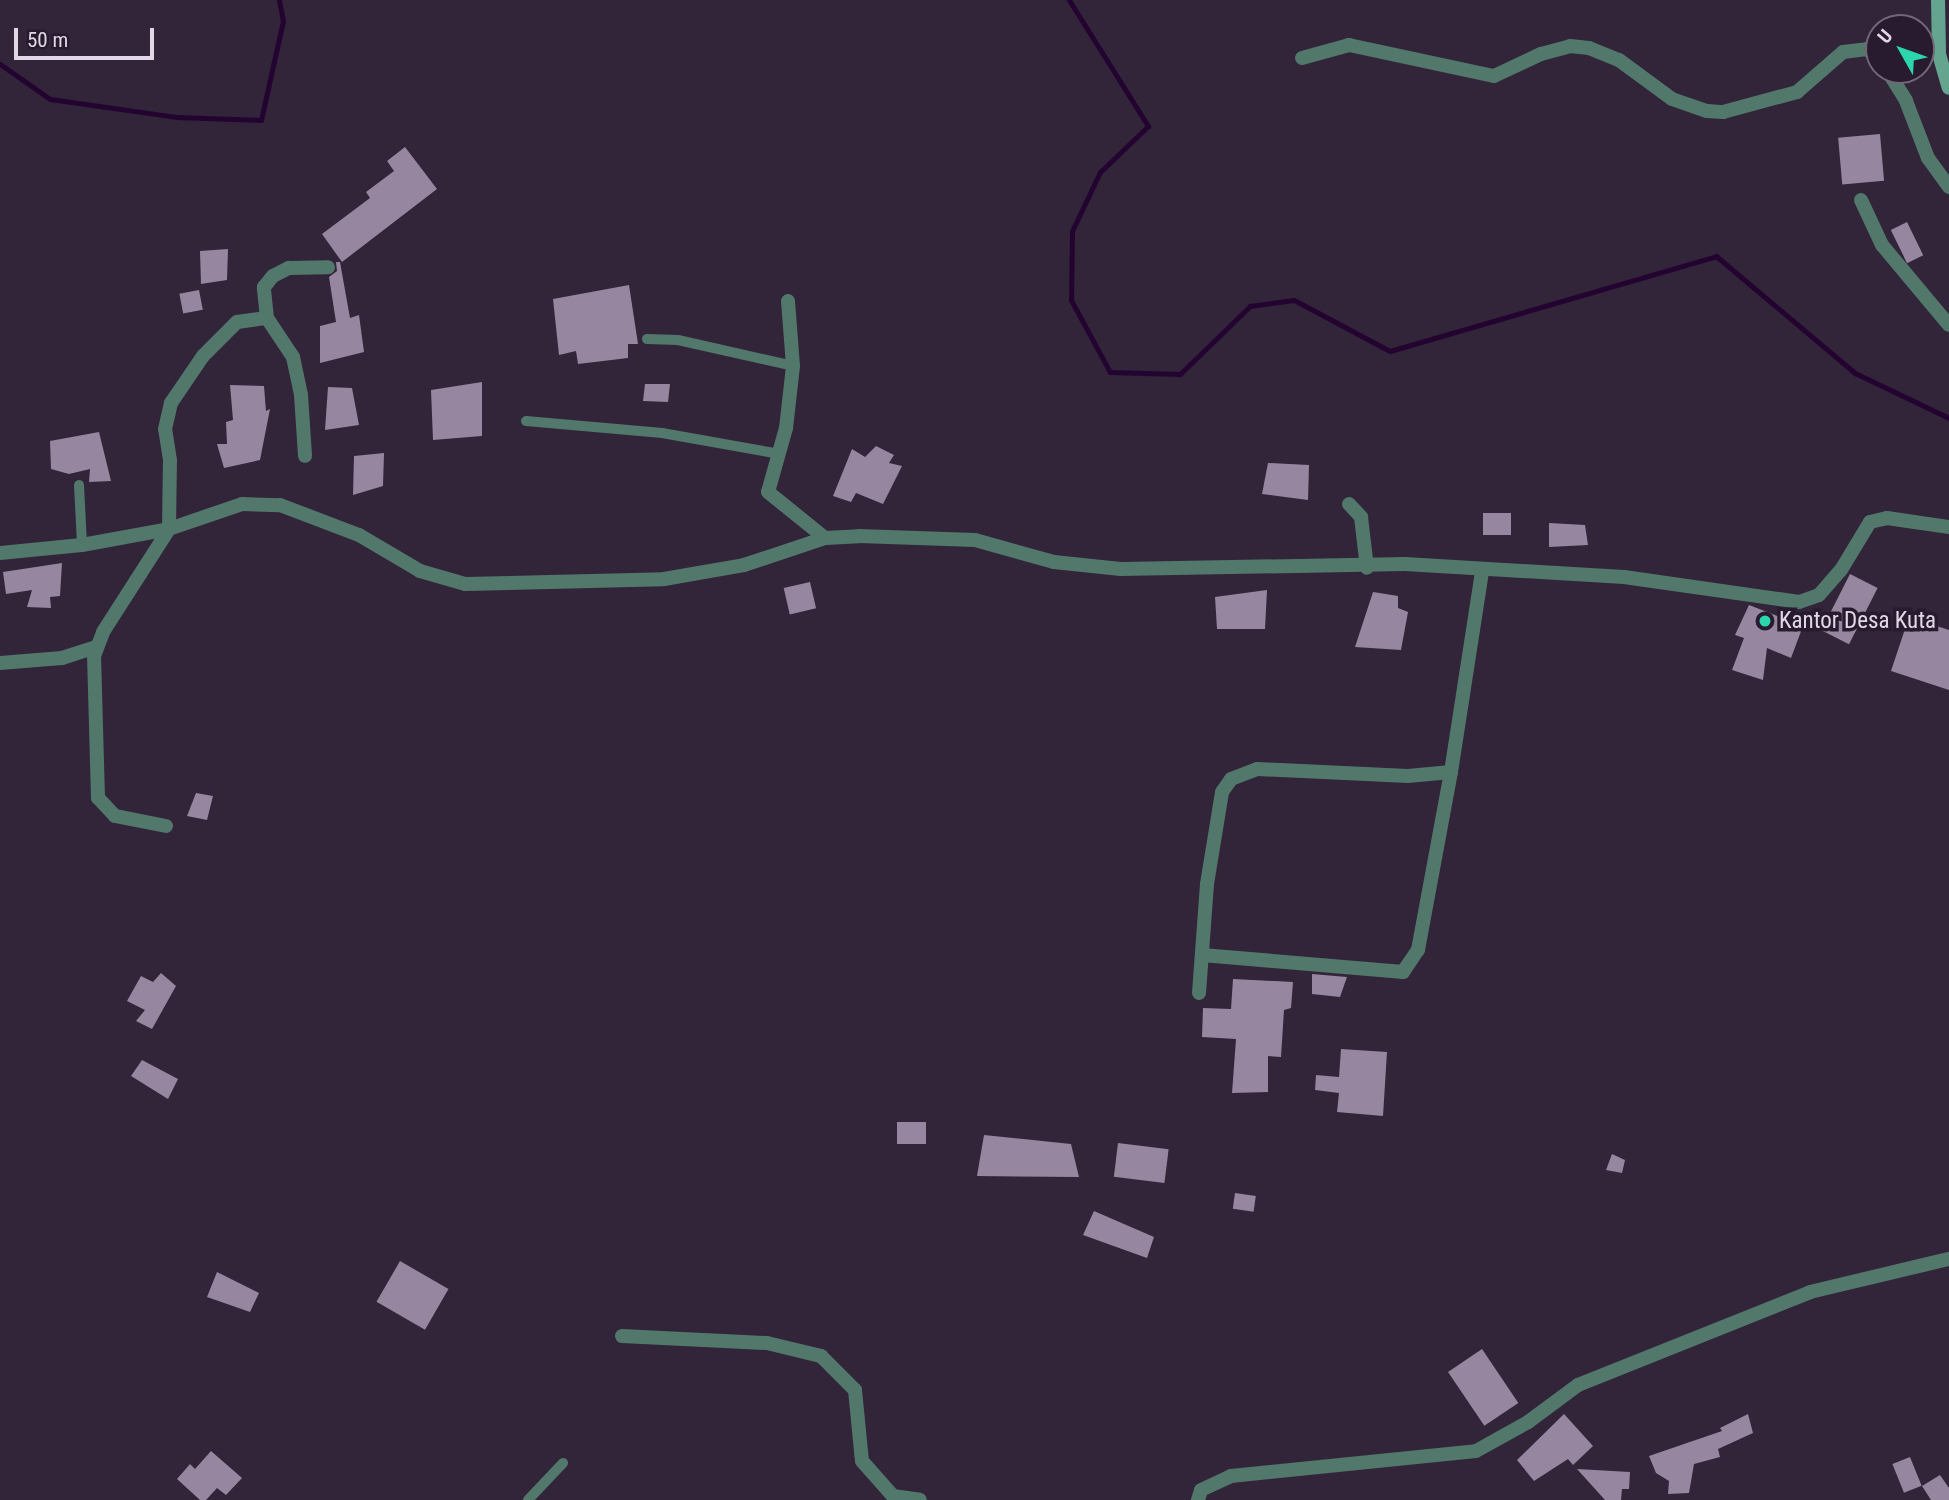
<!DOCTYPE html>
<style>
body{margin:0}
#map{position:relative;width:1949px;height:1500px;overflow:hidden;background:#322439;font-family:"Roboto Condensed",sans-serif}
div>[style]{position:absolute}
.stream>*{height:5px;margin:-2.5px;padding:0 2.5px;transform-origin:2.5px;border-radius:2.5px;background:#230430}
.building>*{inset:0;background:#9786a0;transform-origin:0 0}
.service>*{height:10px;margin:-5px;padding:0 5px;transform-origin:5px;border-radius:5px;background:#51786b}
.minor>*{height:14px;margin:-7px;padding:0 7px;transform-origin:7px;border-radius:7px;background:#51786b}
.secondary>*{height:14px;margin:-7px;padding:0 7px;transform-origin:7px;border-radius:7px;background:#65a590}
.dots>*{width:19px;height:19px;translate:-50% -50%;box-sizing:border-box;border:4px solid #281a2f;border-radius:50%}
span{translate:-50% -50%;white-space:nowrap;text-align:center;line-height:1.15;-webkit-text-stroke:7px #281a2f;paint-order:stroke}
.poi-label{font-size:23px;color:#e1d8e6}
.left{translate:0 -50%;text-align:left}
.north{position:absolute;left:1865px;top:14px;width:70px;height:70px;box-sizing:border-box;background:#281a2f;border:2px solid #726678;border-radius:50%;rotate:310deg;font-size:19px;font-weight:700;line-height:28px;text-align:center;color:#e1d8e6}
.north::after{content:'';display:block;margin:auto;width:24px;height:32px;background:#2cd5ab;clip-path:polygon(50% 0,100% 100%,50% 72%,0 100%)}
.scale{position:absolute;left:14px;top:28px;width:140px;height:32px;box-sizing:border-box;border:4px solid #e1d8e6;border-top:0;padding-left:9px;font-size:21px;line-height:24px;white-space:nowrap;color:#e1d8e6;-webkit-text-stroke:5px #281a2f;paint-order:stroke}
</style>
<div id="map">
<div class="stream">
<div style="left:1069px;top:0;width:149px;rotate:57.9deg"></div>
<div style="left:1148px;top:126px;width:66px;rotate:136.2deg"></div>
<div style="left:1100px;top:172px;width:65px;rotate:115.4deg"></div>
<div style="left:1072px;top:231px;width:69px;rotate:90.8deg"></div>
<div style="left:1071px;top:300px;width:82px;rotate:61.6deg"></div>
<div style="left:1110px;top:372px;width:70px;rotate:1.6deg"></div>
<div style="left:1180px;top:374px;width:98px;rotate:-44.2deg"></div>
<div style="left:1250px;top:306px;width:44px;rotate:-7.8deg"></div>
<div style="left:1294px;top:300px;width:109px;rotate:28deg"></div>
<div style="left:1390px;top:351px;width:340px;rotate:-16.2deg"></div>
<div style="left:1716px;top:256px;width:182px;rotate:40.1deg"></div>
<div style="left:1855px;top:373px;width:104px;rotate:25.6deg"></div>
<div style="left:0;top:64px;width:61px;rotate:35deg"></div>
<div style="left:50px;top:99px;width:127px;rotate:8.1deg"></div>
<div style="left:176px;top:117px;width:85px;rotate:2deg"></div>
<div style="left:261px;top:120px;width:101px;rotate:-77.5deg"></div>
<div style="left:283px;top:21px;width:21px;rotate:-101deg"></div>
</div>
<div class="building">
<div style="left:1880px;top:134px;width:47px;height:42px;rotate:85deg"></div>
<div style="clip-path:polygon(405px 147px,437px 189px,342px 262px,322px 234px,370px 198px,366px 192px,394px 171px,387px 161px)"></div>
<div style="left:1907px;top:222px;width:37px;height:18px;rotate:64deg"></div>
<div style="clip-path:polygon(228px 249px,227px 280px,201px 284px,200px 251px)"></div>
<div style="clip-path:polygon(336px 262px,340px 262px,350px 318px,359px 315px,364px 352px,320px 363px,320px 326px,336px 322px,329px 277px,337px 271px)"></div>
<div style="clip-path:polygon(629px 285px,638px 344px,628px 344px,628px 358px,578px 364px,576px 351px,559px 355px,553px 299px)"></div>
<div style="left:199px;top:290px;width:20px;height:20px;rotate:79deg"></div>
<div style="clip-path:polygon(482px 382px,482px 436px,433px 440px,431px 390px)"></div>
<div style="clip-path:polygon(645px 384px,670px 384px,668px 402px,643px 401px)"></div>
<div style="clip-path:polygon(230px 385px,264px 386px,266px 411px,270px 409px,260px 460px,224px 468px,217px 444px,227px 444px,226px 422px,233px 420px)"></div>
<div style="clip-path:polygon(328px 387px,352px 388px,359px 425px,325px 430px)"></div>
<div style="clip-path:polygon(99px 432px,111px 481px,89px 482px,90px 469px,69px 474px,51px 469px,50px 441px)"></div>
<div style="clip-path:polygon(876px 446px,894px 455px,889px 463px,902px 466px,883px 504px,856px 493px,851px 502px,833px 496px,852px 449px,865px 457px)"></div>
<div style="clip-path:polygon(384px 453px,383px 486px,353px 495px,354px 456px)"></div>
<div style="clip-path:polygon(1268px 463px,1309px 465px,1308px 500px,1262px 494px)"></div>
<div style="left:1483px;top:513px;width:28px;height:22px"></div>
<div style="clip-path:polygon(1549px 523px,1585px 525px,1588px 545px,1549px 547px)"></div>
<div style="clip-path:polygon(62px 563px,60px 596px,50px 597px,51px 608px,27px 607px,32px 590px,6px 594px,3px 572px)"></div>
<div style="left:1850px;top:574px;width:31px;height:63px;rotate:27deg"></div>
<div style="left:810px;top:582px;width:27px;height:27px;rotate:77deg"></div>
<div style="clip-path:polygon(1267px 590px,1265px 629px,1217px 629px,1215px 597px)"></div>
<div style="clip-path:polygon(1373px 592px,1398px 596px,1398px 608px,1408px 612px,1401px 650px,1355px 647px)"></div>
<div style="clip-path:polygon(1749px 605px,1803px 626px,1791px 658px,1767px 648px,1763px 680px,1732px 670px,1744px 638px,1735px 635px)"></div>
<div style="clip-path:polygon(1909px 617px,1949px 630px,1949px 690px,1891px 671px)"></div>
<div style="clip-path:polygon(196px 793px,213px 796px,207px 820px,187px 816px)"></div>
<div style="clip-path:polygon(161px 973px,176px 986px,152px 1029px,136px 1021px,145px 1010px,127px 1001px,141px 976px,153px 982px)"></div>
<div style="clip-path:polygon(1312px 974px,1347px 977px,1340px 997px,1312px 994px)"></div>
<div style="clip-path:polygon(1233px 979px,1293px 982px,1291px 1008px,1284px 1010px,1281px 1057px,1268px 1056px,1268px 1092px,1232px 1093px,1236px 1039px,1202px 1037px,1203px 1008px,1231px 1009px)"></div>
<div style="clip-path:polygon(1341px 1049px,1387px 1052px,1383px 1116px,1337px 1112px,1339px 1093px,1315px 1090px,1316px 1075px,1339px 1077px)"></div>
<div style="clip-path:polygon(142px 1060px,178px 1079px,168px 1099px,131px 1076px)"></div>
<div style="left:897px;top:1122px;width:29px;height:22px"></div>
<div style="clip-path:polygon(984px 1135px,1071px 1144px,1079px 1177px,977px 1176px)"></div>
<div style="left:1118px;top:1143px;width:51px;height:34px;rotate:7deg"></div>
<div style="clip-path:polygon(1612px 1154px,1625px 1160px,1622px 1173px,1606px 1170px)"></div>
<div style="left:1235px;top:1193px;width:21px;height:16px;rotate:8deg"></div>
<div style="clip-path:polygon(1094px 1211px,1154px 1237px,1147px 1258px,1083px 1235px)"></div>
<div style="left:400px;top:1261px;width:56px;height:47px;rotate:30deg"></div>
<div style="clip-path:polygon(217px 1272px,259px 1293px,250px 1312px,207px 1297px)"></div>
<div style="left:1482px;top:1349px;width:65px;height:41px;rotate:56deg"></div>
<div style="clip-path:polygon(1564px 1414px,1593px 1446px,1573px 1465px,1568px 1459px,1534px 1481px,1517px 1460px)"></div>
<div style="clip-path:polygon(1748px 1414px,1753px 1433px,1718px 1449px,1720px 1457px,1694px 1464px,1689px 1493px,1668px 1494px,1669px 1481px,1656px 1473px,1649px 1456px,1722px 1431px,1720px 1428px)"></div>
<div style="clip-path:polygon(211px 1451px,242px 1478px,226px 1495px,217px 1488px,206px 1500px,200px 1500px,177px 1479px,190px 1464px,195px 1469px)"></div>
<div style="left:1910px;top:1457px;width:31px;height:19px;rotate:68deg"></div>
<div style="clip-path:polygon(1577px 1469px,1630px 1472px,1629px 1489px,1622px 1489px,1621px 1500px,1605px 1500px)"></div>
<div style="clip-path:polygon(1940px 1475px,1949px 1488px,1949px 1500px,1931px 1500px,1922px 1486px)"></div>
</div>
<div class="service">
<div style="left:647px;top:339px;width:31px;rotate:2deg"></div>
<div style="left:678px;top:340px;width:118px;rotate:12.7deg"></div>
<div style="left:526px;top:421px;width:137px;rotate:5deg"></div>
<div style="left:662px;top:433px;width:120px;rotate:10.1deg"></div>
<div style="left:79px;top:485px;width:60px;rotate:87.1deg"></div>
<div style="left:528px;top:1500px;width:51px;rotate:-46.6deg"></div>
</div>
<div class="minor">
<div style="left:1302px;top:58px;width:49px;rotate:-15.5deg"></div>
<div style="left:1349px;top:45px;width:148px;rotate:12.1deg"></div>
<div style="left:1494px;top:76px;width:52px;rotate:-25.1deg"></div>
<div style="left:1541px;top:54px;width:30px;rotate:-15deg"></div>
<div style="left:1570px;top:46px;width:19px;rotate:6deg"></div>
<div style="left:1589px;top:48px;width:32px;rotate:22deg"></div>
<div style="left:1619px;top:60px;width:66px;rotate:36.3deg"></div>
<div style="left:1672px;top:99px;width:37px;rotate:19deg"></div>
<div style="left:1707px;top:111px;width:16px;rotate:4deg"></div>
<div style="left:1723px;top:112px;width:77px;rotate:-15.1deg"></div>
<div style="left:1797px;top:92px;width:61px;rotate:-41deg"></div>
<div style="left:1843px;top:52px;width:24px;rotate:-7deg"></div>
<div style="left:1867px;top:49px;width:16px;rotate:40deg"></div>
<div style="left:1887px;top:70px;width:36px;rotate:58deg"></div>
<div style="left:1906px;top:101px;width:61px;rotate:68.9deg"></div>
<div style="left:1928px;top:158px;width:36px;rotate:54deg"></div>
<div style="left:1861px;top:200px;width:50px;rotate:65deg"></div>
<div style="left:1882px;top:245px;width:104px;rotate:50.1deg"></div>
<div style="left:788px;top:301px;width:65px;rotate:85.6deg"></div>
<div style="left:793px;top:366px;width:62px;rotate:96.4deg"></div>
<div style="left:786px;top:428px;width:66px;rotate:105.7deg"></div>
<div style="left:768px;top:492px;width:73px;rotate:38.9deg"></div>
<div style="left:267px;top:318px;width:31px;rotate:-96deg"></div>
<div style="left:264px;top:287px;width:14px;rotate:-51deg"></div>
<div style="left:273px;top:276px;width:18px;rotate:-27deg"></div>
<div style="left:289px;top:268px;width:39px;rotate:-1deg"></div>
<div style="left:1349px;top:504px;width:18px;rotate:47deg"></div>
<div style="left:1361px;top:517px;width:51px;rotate:83.3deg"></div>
<div style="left:0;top:553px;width:82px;rotate:-5.6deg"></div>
<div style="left:82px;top:545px;width:88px;rotate:-10.4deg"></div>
<div style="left:169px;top:529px;width:77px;rotate:-18.9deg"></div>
<div style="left:242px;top:504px;width:38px;rotate:2deg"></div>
<div style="left:280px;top:505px;width:85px;rotate:20.8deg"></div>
<div style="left:359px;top:535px;width:71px;rotate:30.5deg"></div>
<div style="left:420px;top:571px;width:47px;rotate:16.1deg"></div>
<div style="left:465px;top:584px;width:199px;rotate:-1.4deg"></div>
<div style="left:664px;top:579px;width:81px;rotate:-9.9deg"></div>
<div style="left:744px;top:565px;width:85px;rotate:-18.4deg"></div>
<div style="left:825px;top:538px;width:34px;rotate:-3deg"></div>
<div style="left:859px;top:536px;width:116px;rotate:2deg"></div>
<div style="left:975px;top:540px;width:82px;rotate:15.6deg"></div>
<div style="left:1054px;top:562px;width:67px;rotate:6deg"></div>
<div style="left:1121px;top:569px;width:284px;rotate:-1deg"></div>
<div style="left:1405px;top:564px;width:219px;rotate:3.4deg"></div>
<div style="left:1624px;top:577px;width:177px;rotate:8.1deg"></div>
<div style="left:1799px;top:602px;width:21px;rotate:-19deg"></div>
<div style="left:1819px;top:595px;width:33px;rotate:-49deg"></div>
<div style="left:1841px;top:570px;width:56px;rotate:-58.9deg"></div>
<div style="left:1870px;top:522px;width:17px;rotate:-13deg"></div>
<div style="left:1887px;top:518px;width:63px;rotate:8.3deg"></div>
<div style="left:0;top:663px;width:62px;rotate:-4.6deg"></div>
<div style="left:62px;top:658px;width:36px;rotate:-18deg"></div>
<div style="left:166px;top:826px;width:52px;rotate:-168.9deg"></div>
<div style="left:115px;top:816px;width:25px;rotate:-133deg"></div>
<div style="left:98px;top:798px;width:142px;rotate:-91.6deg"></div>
<div style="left:94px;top:656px;width:26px;rotate:-69deg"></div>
<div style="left:103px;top:632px;width:122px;rotate:-57.3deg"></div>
<div style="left:169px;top:529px;width:69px;rotate:-89.2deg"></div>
<div style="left:170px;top:460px;width:31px;rotate:-99deg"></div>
<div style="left:165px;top:429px;width:27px;rotate:-77deg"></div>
<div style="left:171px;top:403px;width:57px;rotate:-55.8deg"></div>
<div style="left:203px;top:356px;width:48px;rotate:-45deg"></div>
<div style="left:237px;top:322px;width:30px;rotate:-8deg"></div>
<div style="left:267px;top:318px;width:47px;rotate:56.3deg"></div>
<div style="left:293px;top:357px;width:39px;rotate:78deg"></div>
<div style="left:301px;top:395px;width:61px;rotate:86.2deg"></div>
<div style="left:1202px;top:955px;width:202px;rotate:4.8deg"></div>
<div style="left:1403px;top:972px;width:27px;rotate:-56deg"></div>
<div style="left:1418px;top:950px;width:181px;rotate:-79.5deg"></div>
<div style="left:1199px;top:993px;width:109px;rotate:-85.8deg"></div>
<div style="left:1207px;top:884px;width:93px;rotate:-80.7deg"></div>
<div style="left:1222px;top:792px;width:16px;rotate:-55deg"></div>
<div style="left:1231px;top:779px;width:28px;rotate:-21deg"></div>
<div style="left:1257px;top:769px;width:151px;rotate:2.7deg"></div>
<div style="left:1408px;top:776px;width:43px;rotate:-5.3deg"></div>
<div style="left:1451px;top:772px;width:202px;rotate:-81.2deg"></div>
<div style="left:622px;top:1336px;width:145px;rotate:2.8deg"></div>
<div style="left:767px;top:1343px;width:56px;rotate:13.5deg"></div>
<div style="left:821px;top:1356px;width:48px;rotate:45deg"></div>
<div style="left:855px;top:1390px;width:71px;rotate:84.4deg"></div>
<div style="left:862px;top:1461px;width:47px;rotate:48.5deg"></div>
<div style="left:893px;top:1496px;width:27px;rotate:8deg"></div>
<div style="left:1198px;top:1500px;width:10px;rotate:-73deg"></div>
<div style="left:1201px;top:1490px;width:33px;rotate:-25deg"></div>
<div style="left:1231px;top:1476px;width:246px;rotate:-5.8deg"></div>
<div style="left:1476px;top:1451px;width:60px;rotate:-29.1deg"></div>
<div style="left:1528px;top:1422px;width:62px;rotate:-36.5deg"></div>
<div style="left:1578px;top:1385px;width:250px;rotate:-21.8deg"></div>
<div style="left:1810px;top:1292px;width:143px;rotate:-13.4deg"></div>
</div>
<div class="secondary">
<div style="left:1938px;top:0;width:54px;rotate:88.9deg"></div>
<div style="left:1939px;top:54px;width:35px;rotate:74deg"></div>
</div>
<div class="dots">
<div style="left:1765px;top:621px;background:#2cd5ab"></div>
</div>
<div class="poi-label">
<span class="left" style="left:1779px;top:621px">Kantor Desa Kuta</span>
</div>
<div class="north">U</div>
<div class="scale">50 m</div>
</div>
